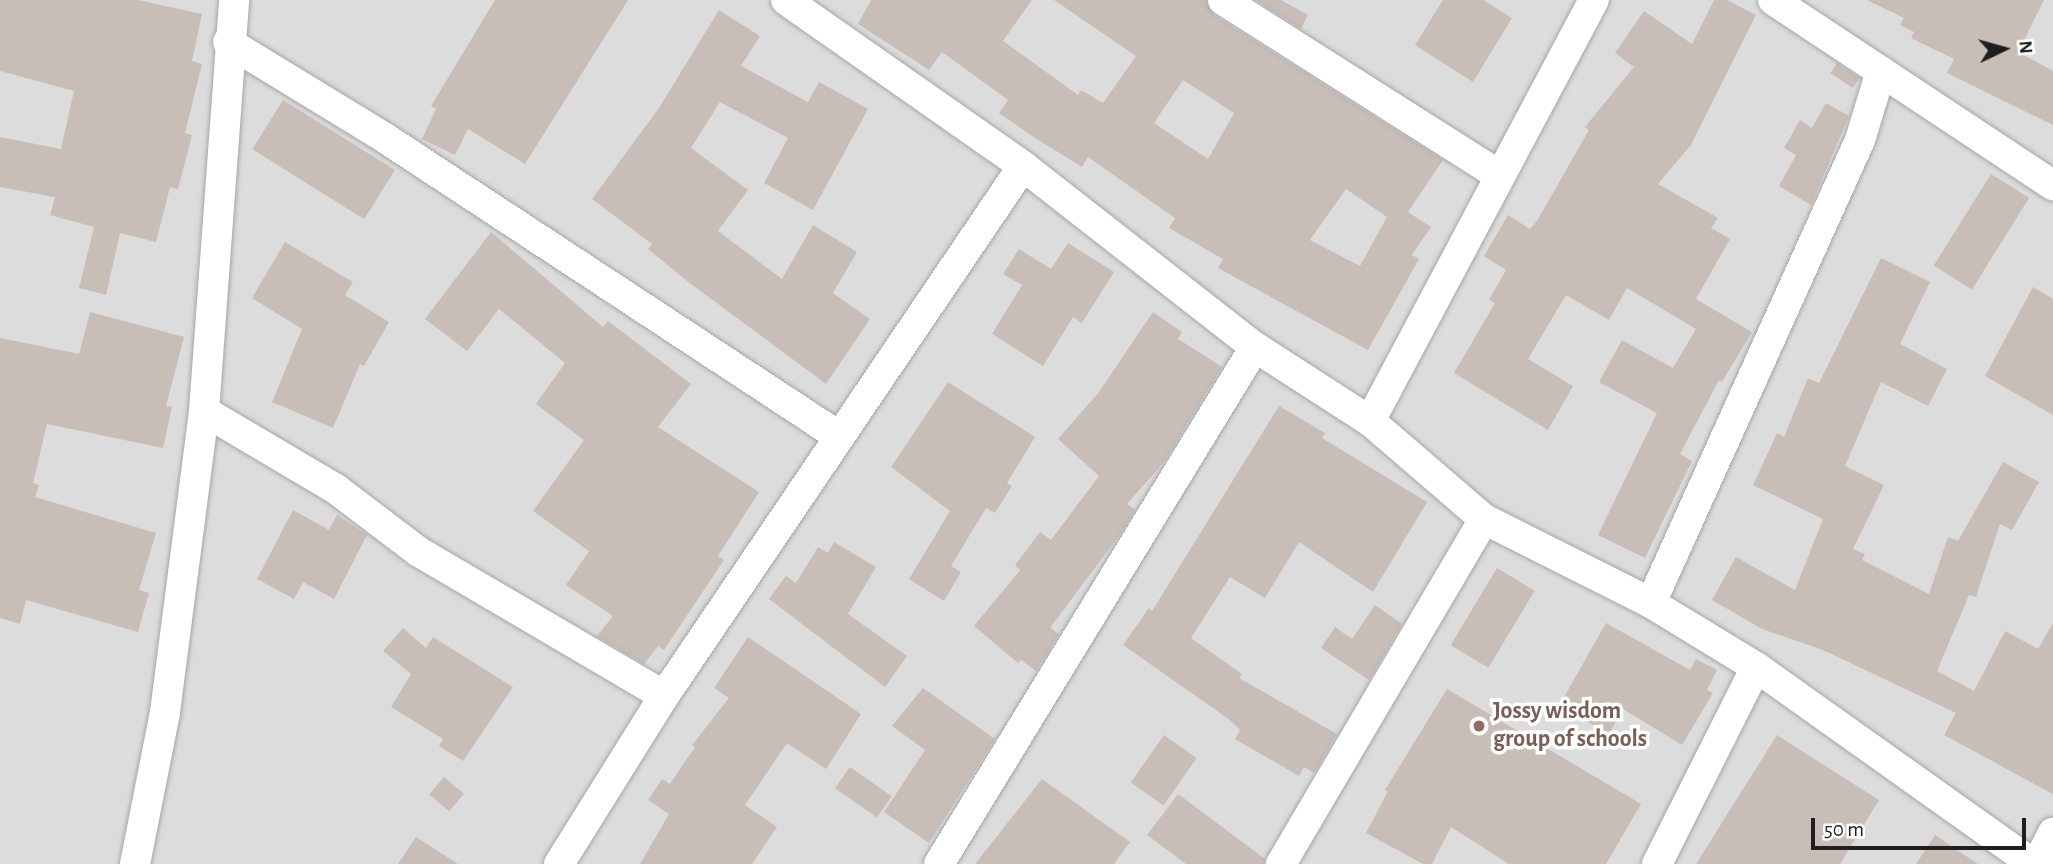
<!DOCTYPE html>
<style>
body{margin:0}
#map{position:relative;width:2053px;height:864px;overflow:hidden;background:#f1ece4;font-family:"Alegreya Sans",sans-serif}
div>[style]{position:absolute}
.residential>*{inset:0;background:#dddcdc;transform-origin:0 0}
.building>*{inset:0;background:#c9bdb7;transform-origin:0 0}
.roads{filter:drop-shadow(0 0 2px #a6a6a6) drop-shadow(0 0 2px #a6a6a6)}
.street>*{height:30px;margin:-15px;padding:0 15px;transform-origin:15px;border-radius:15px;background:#fff}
.dots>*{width:19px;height:19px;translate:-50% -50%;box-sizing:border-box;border:4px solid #fff;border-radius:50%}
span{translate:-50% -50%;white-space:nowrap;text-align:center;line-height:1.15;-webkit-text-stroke:7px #fff;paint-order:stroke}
.education-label{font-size:24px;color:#785e54;font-weight:700}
.left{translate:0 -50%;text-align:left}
.north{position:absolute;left:1969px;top:14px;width:70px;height:70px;-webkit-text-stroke:5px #fff;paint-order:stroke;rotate:85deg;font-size:19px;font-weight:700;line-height:28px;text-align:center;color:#1f1f1f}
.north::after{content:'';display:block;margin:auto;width:24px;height:32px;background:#1f1f1f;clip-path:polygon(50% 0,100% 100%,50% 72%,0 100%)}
.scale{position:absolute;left:1811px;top:818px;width:215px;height:32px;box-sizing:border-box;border:4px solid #1f1f1f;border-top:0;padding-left:9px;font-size:21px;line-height:24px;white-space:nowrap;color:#1f1f1f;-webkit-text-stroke:5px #fff;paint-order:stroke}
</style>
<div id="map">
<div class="residential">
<div style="left:0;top:0;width:2053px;height:864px"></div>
</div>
<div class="building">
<div style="clip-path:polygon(0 0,138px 0,202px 14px,192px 61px,202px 64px,185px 133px,192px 135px,178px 189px,170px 187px,156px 242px,120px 233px,106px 295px,79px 288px,94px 227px,50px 215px,55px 197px,0 187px,0 137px,61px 149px,74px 91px,0 71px)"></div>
<div style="clip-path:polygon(495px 0,628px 0,525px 164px,468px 129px,455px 155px,422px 139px,436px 109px,431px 106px)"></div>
<div style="clip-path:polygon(evenodd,871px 0,1032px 0,1003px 41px,1078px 95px,1081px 90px,1103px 103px,1136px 56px,1054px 0,1206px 0,1214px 15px,1443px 160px,1408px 212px,1431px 227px,1412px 255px,1419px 259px,1368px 350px,1218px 268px,1223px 259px,1169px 228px,1175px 218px,1088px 157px,1082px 167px,1032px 136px,999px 113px,1008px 100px,942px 52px,929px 70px,858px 24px,871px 0,1183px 80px,1234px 113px,1208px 159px,1154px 123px,1183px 80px,871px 0,1346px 189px,1387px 217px,1360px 266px,1310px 240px,1346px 189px)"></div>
<div style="clip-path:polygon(1256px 0,1281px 0,1308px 15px,1301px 29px)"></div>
<div style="clip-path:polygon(1443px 0,1483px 0,1512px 18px,1473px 82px,1415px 45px)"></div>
<div style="clip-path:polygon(1714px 0,1727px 0,1756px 15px,1691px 145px,1658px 184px,1718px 218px,1711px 228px,1730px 239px,1696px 299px,1752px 332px,1722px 382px,1719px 380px,1680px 454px,1692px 461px,1645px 558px,1598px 535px,1657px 413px,1599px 382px,1622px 340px,1673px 368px,1696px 329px,1627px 288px,1609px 320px,1566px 295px,1528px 359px,1573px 386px,1548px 430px,1454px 373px,1495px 303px,1489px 300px,1506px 270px,1484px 256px,1508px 215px,1530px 229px,1537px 221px,1589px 130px,1585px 127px,1634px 67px,1615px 53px,1644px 11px,1692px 44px)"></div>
<div style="clip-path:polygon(1867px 0,2044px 0,2018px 52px,2053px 71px,2053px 125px,1947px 73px,1954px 59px,1911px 38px,1914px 32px,1900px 25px,1904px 18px)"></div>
<div style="clip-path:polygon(719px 10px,760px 36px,741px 66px,808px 102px,819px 82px,868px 109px,813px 210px,764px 183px,788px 138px,720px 102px,691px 148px,748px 190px,718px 231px,782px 279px,813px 225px,857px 252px,833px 293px,870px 319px,826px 384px,687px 281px,648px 249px,652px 244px,592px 199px,659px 108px)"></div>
<div style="left:1837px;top:63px;width:27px;height:12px;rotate:34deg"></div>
<div style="left:283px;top:100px;width:132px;height:58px;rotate:32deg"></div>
<div style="clip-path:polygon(1826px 103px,1849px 116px,1811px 205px,1779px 186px,1796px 155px,1784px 148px,1800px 120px,1812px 128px)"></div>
<div style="left:1991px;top:174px;width:45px;height:108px;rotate:32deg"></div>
<div style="clip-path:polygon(491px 232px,603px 327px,608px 321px,691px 384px,658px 427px,759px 492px,718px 556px,724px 560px,664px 650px,658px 646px,644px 664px,597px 636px,613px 616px,566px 585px,589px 551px,533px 511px,584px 440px,536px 404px,565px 363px,499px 309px,467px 351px,425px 319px)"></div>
<div style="clip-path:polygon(285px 242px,353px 282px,345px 295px,389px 322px,364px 366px,360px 364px,333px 428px,272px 402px,302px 329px,252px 298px)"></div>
<div style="clip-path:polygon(1068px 243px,1114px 272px,1082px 323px,1073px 317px,1043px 366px,992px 334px,1022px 285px,1003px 274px,1019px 249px,1051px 269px)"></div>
<div style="clip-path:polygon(1881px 258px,1930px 282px,1900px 344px,1947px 369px,1928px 406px,1881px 382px,1845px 466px,1884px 485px,1853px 549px,1865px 554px,1862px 560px,1929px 594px,1948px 537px,1958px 541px,2003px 462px,2039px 482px,2012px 530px,2000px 524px,1976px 597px,1969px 595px,1937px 671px,1974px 691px,2005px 631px,2038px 649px,2053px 623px,2053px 794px,1944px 735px,1956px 713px,1823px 650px,1762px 629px,1712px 600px,1736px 557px,1795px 590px,1823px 519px,1753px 485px,1777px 433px,1784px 437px,1808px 378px,1819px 383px)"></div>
<div style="clip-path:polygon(2033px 287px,2053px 299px,2053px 415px,1985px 376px)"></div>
<div style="clip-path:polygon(90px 312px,184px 337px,166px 406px,172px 407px,163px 448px,47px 424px,33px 483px,39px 485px,35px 497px,156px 533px,139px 590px,149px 593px,138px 632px,26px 600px,20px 624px,0 618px,0 338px,79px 354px)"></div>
<div style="clip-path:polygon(1153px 312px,1182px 332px,1178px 339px,1222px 367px,1164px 462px,1127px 504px,1135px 510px,1121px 533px,1050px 628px,1059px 634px,1036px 671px,1021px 660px,1018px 663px,974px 626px,1020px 570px,1015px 565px,1040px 532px,1051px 540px,1099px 476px,1058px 439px,1099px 392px)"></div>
<div style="clip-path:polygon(948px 382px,1035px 437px,1007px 483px,1012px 486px,995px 513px,986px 508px,951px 566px,961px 572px,944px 601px,909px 579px,950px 511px,891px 467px)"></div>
<div style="clip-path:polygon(1279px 406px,1325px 433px,1322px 438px,1427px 502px,1373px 592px,1299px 542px,1265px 598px,1230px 577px,1191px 638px,1242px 674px,1239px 678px,1337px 734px,1314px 773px,1304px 767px,1299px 776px,1235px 739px,1240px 730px,1230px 720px,1123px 645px,1149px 608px,1152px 611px)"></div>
<div style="clip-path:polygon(293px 510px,329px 530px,337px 515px,367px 535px,334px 599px,303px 582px,294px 599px,257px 579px)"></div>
<div style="clip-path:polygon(834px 542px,876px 567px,848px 614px,907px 656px,885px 687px,769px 599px,786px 576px,796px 583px,818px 547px,828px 553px)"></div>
<div style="left:1497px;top:568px;width:44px;height:90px;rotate:31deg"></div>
<div style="clip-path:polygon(1375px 605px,1402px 624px,1369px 680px,1321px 648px,1335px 627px,1352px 639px)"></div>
<div style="clip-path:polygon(1606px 623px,1690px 670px,1696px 659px,1717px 670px,1707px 690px,1713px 693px,1682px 745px,1623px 709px,1609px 734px,1559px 706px)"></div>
<div style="clip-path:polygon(403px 628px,426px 648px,433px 637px,513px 687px,463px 761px,439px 746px,443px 739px,391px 707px,411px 674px,383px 651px)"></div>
<div style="clip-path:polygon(748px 637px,861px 714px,826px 769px,787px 743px,745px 805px,777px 827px,752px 864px,640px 864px,669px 814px,648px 800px,662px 779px,670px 784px,695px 747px,692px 745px,729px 698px,714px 688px)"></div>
<div style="clip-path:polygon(923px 688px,995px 739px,929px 843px,884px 812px,925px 750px,892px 726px)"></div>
<div style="clip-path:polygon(1447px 689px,1641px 804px,1606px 864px,1509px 864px,1451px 827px,1432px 864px,1423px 864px,1366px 833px,1388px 791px,1385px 790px)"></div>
<div style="left:1164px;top:735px;width:40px;height:58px;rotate:35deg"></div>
<div style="clip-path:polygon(1777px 735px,1879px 800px,1840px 864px,1696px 864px)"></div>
<div style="left:850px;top:767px;width:51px;height:26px;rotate:35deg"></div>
<div style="left:444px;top:777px;width:26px;height:23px;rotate:40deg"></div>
<div style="clip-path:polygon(1042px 779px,1130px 842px,1114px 864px,975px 864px)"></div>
<div style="clip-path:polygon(1178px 794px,1265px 859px,1264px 864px,1186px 864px,1147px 835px)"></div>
<div style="clip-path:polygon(1935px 835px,1978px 864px,1916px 864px)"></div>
<div style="clip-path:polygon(416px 837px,458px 864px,398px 864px)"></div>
</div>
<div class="roads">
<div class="street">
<div style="left:786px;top:0;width:289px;rotate:35deg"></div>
<div style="left:1023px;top:166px;width:294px;rotate:38deg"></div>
<div style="left:1255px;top:347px;width:137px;rotate:32.8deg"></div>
<div style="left:1370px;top:421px;width:150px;rotate:40.7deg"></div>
<div style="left:1484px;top:519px;width:187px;rotate:26.7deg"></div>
<div style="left:1651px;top:603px;width:123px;rotate:31.4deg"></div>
<div style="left:1756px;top:667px;width:340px;rotate:35.4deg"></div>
<div style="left:1223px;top:0;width:328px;rotate:32.4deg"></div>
<div style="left:1773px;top:0;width:336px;rotate:33.5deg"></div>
<div style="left:228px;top:42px;width:184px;rotate:31.4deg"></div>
<div style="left:385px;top:138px;width:544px;rotate:33.31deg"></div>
<div style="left:204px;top:411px;width:153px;rotate:30.6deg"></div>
<div style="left:336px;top:489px;width:104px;rotate:37.2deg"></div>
<div style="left:419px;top:552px;width:284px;rotate:30.4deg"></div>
<div style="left:1370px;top:421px;width:477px;rotate:-62deg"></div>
<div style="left:1651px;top:603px;width:508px;rotate:-65.71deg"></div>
<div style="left:1860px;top:140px;width:72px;rotate:-73.1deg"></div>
<div style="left:135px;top:864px;width:155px;rotate:-78.8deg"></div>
<div style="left:165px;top:712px;width:304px;rotate:-82.6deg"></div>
<div style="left:204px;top:411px;width:412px;rotate:-85.8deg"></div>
<div style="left:559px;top:864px;width:198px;rotate:-58deg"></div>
<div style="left:664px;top:696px;width:640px;rotate:-55.89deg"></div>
<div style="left:939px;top:864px;width:606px;rotate:-58.57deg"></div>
<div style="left:1281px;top:864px;width:400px;rotate:-59.5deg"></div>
<div style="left:1657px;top:864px;width:220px;rotate:-63.3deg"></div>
<div style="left:2037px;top:864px;width:35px;rotate:-63deg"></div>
</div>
</div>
<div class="dots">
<div style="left:1479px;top:726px;background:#8d6e63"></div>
</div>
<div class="education-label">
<span class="left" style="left:1493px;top:726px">Jossy wisdom<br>group of schools</span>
</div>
<div class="north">N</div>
<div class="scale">50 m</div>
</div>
